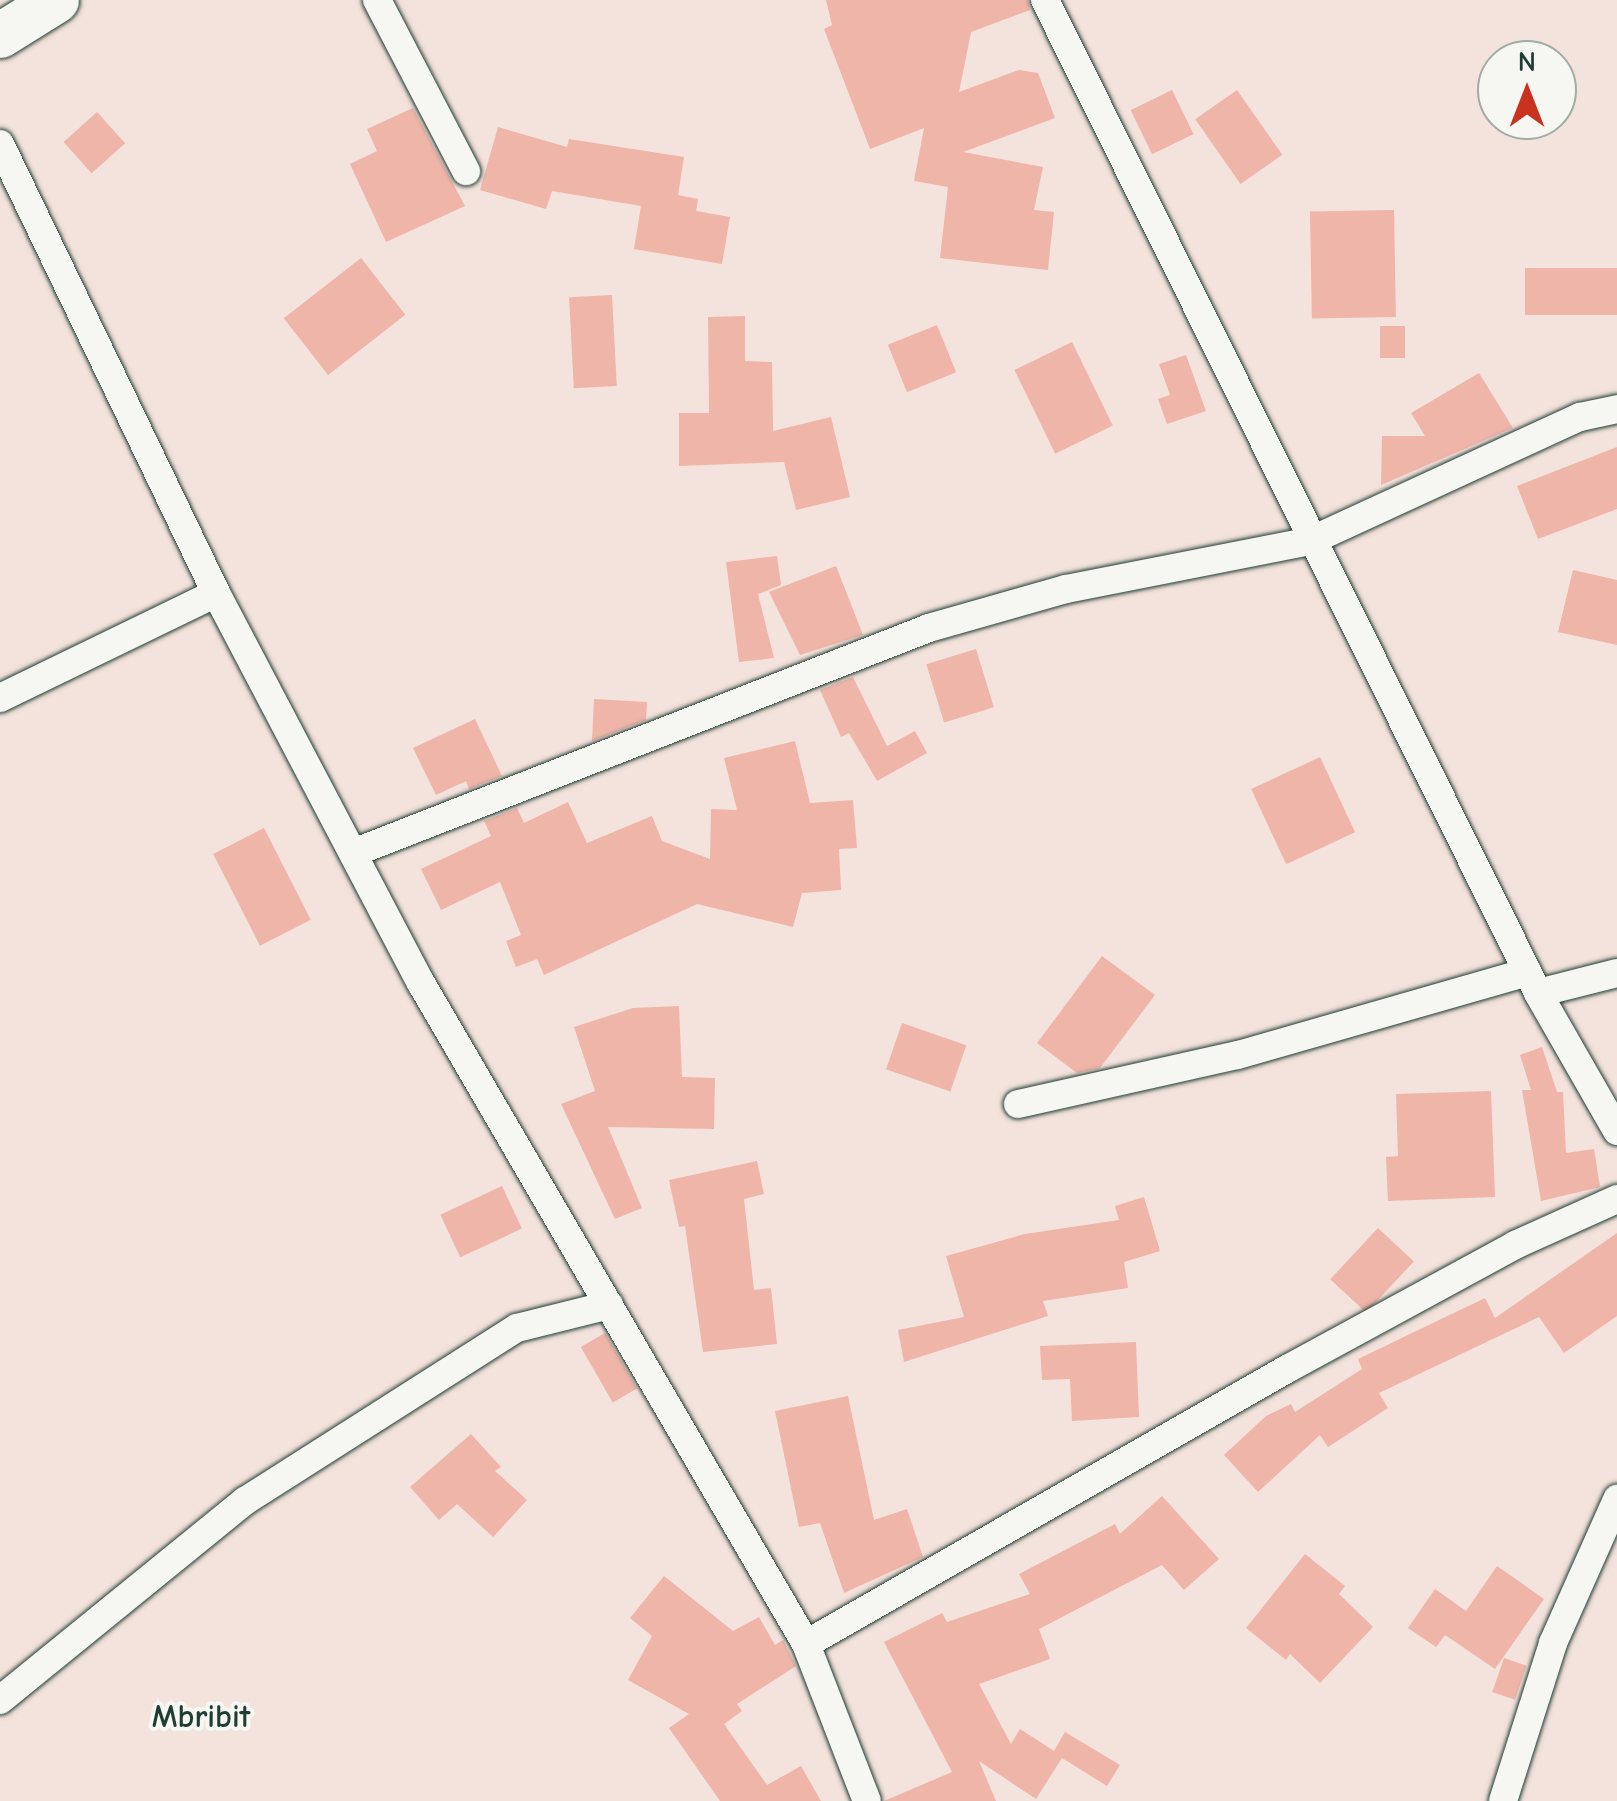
<!DOCTYPE html>
<style>
body{margin:0}
#map{position:relative;width:1617px;height:1801px;overflow:hidden;background:#f4e2dc;font-family:"Comic Neue",sans-serif}
div>[style]{position:absolute}
.building>*{inset:0;background:#efb5a9;transform-origin:0 0}
.roads{filter:drop-shadow(0 0 2px #1f3d34) drop-shadow(0 0 2px #1f3d34)}
.minor>*{height:28px;margin:-14px;padding:0 14px;transform-origin:14px;border-radius:14px;background:#f6f6f2}
.trunk>*{height:45px;margin:-22.5px;padding:0 22.5px;transform-origin:22.5px;border-radius:22.5px;background:#f6f6f2}
span{translate:-50% -50%;white-space:nowrap;text-align:center;line-height:1.15;-webkit-text-stroke:8px #f6f6f2;paint-order:stroke}
.quarter-label{font-size:32px;color:#1f3d34;font-weight:700}
.north{position:absolute;left:1477px;top:40px;width:100px;height:100px;box-sizing:border-box;background:#f6f6f2;border:2px solid #a0aca6;border-radius:50%;rotate:0deg;font-size:28px;font-weight:700;line-height:40px;text-align:center;color:#1f3d34}
.north::after{content:'';display:block;margin:auto;width:35px;height:45px;background:#c8321e;clip-path:polygon(50% 0,100% 100%,50% 72%,0 100%)}
</style>
<div id="map">
<div class="building">
<div style="clip-path:polygon(826px 0,1028px 0,1030px 10px,971px 32px,959px 92px,1019px 70px,1038px 73px,1055px 118px,963px 152px,1043px 167px,1034px 210px,1054px 212px,1048px 270px,940px 258px,948px 187px,914px 181px,924px 128px,870px 149px,824px 29px,832px 25px)"></div>
<div style="left:1172px;top:90px;width:49px;height:46px;rotate:64deg"></div>
<div style="left:1237px;top:90px;width:79px;height:51px;rotate:55deg"></div>
<div style="clip-path:polygon(413px 108px,465px 206px,386px 242px,350px 164px,377px 151px,367px 129px)"></div>
<div style="left:97px;top:112px;width:42px;height:45px;rotate:48deg"></div>
<div style="clip-path:polygon(498px 127px,567px 147px,569px 139px,684px 157px,678px 195px,698px 199px,696px 211px,730px 217px,722px 264px,634px 249px,641px 206px,552px 191px,546px 209px,480px 190px)"></div>
<div style="left:1394px;top:210px;width:107px;height:84px;rotate:89deg"></div>
<div style="left:361px;top:258px;width:72px;height:98px;rotate:52deg"></div>
<div style="left:1617px;top:268px;width:47px;height:92px;rotate:90deg"></div>
<div style="left:612px;top:295px;width:91px;height:43px;rotate:87deg"></div>
<div style="clip-path:polygon(745px 316px,745px 361px,772px 362px,773px 431px,831px 417px,850px 497px,796px 510px,784px 462px,679px 466px,679px 413px,709px 413px,708px 317px)"></div>
<div style="left:937px;top:325px;width:51px;height:53px;rotate:68deg"></div>
<div style="left:1380px;top:326px;width:25px;height:32px"></div>
<div style="left:1072px;top:342px;width:93px;height:64px;rotate:64deg"></div>
<div style="clip-path:polygon(1186px 355px,1206px 411px,1167px 424px,1158px 399px,1170px 395px,1159px 364px)"></div>
<div style="clip-path:polygon(1479px 373px,1513px 428px,1381px 485px,1382px 436px,1425px 436px,1411px 413px)"></div>
<div style="clip-path:polygon(1617px 447px,1617px 509px,1538px 539px,1517px 486px)"></div>
<div style="clip-path:polygon(777px 556px,781px 585px,758px 594px,774px 658px,739px 662px,726px 562px)"></div>
<div style="clip-path:polygon(836px 566px,863px 635px,800px 655px,769px 592px)"></div>
<div style="clip-path:polygon(1573px 570px,1617px 580px,1617px 645px,1558px 632px)"></div>
<div style="left:976px;top:649px;width:61px;height:52px;rotate:73deg"></div>
<div style="clip-path:polygon(853px 677px,887px 746px,915px 731px,927px 753px,877px 781px,849px 733px,841px 737px,820px 690px)"></div>
<div style="clip-path:polygon(594px 699px,647px 702px,646px 720px,592px 741px)"></div>
<div style="clip-path:polygon(475px 719px,502px 776px,469px 789px,466px 781px,436px 795px,413px 748px)"></div>
<div style="clip-path:polygon(795px 741px,810px 803px,853px 800px,857px 848px,839px 849px,841px 890px,802px 893px,793px 927px,697px 904px,544px 975px,537px 959px,516px 967px,506px 941px,521px 935px,500px 882px,441px 910px,421px 869px,491px 836px,484px 821px,517px 808px,524px 823px,568px 802px,587px 843px,652px 816px,662px 841px,710px 859px,711px 809px,737px 810px,724px 758px)"></div>
<div style="left:1320px;top:757px;width:83px;height:76px;rotate:65deg"></div>
<div style="left:264px;top:828px;width:103px;height:57px;rotate:63deg"></div>
<div style="clip-path:polygon(1102px 956px,1155px 995px,1100px 1068px,1077px 1073px,1037px 1043px)"></div>
<div style="clip-path:polygon(679px 1006px,682px 1077px,715px 1078px,714px 1129px,608px 1127px,642px 1208px,615px 1219px,561px 1104px,595px 1091px,574px 1027px,633px 1008px)"></div>
<div style="left:902px;top:1023px;width:68px;height:49px;rotate:19deg"></div>
<div style="clip-path:polygon(1542px 1047px,1557px 1092px,1563px 1092px,1566px 1153px,1594px 1149px,1600px 1187px,1541px 1201px,1522px 1090px,1531px 1090px,1520px 1055px)"></div>
<div style="clip-path:polygon(1491px 1091px,1495px 1197px,1388px 1201px,1386px 1157px,1398px 1156px,1396px 1094px)"></div>
<div style="clip-path:polygon(757px 1161px,764px 1194px,744px 1199px,754px 1290px,771px 1288px,777px 1344px,703px 1352px,685px 1226px,679px 1227px,669px 1180px)"></div>
<div style="left:502px;top:1186px;width:47px;height:68px;rotate:65deg"></div>
<div style="clip-path:polygon(1144px 1197px,1160px 1251px,1124px 1262px,1128px 1288px,1043px 1301px,1048px 1316px,904px 1362px,898px 1330px,964px 1317px,946px 1256px,1025px 1234px,1119px 1220px,1115px 1206px)"></div>
<div style="left:1378px;top:1228px;width:49px;height:70px;rotate:43deg"></div>
<div style="clip-path:polygon(1617px 1233px,1617px 1316px,1564px 1353px,1539px 1317px,1379px 1393px,1388px 1408px,1328px 1447px,1320px 1435px,1258px 1492px,1224px 1455px,1266px 1416px,1291px 1404px,1295px 1412px,1362px 1369px,1358px 1359px,1485px 1298px,1495px 1318px)"></div>
<div style="left:605px;top:1333px;width:64px;height:28px;rotate:60deg"></div>
<div style="clip-path:polygon(1136px 1342px,1139px 1417px,1072px 1421px,1070px 1379px,1042px 1380px,1040px 1346px)"></div>
<div style="clip-path:polygon(848px 1396px,874px 1520px,907px 1509px,923px 1557px,844px 1593px,820px 1523px,799px 1527px,775px 1411px)"></div>
<div style="clip-path:polygon(471px 1434px,501px 1467px,495px 1471px,527px 1500px,493px 1537px,457px 1504px,439px 1520px,410px 1487px)"></div>
<div style="clip-path:polygon(1162px 1496px,1219px 1559px,1184px 1590px,1162px 1565px,1039px 1629px,1050px 1659px,979px 1684px,1011px 1744px,1020px 1729px,1054px 1751px,1065px 1732px,1120px 1765px,1107px 1786px,1062px 1758px,1036px 1799px,979px 1761px,996px 1801px,884px 1801px,952px 1772px,884px 1642px,942px 1613px,947px 1622px,1030px 1594px,1019px 1574px,1115px 1524px,1120px 1534px)"></div>
<div style="clip-path:polygon(1305px 1554px,1345px 1586px,1339px 1594px,1373px 1627px,1320px 1683px,1290px 1654px,1286px 1660px,1246px 1628px)"></div>
<div style="clip-path:polygon(1497px 1566px,1544px 1599px,1495px 1669px,1445px 1635px,1436px 1647px,1408px 1628px,1435px 1589px,1466px 1611px)"></div>
<div style="clip-path:polygon(664px 1576px,733px 1631px,759px 1617px,775px 1645px,783px 1640px,796px 1666px,737px 1704px,742px 1711px,724px 1724px,767px 1785px,801px 1766px,821px 1801px,720px 1801px,669px 1728px,689px 1714px,628px 1680px,652px 1636px,630px 1618px)"></div>
<div style="left:1504px;top:1658px;width:24px;height:36px;rotate:19deg"></div>
</div>
<div class="roads">
<div class="minor">
<div style="left:377px;top:0;width:193px;rotate:62.5deg"></div>
<div style="left:1045px;top:0;width:1109px;rotate:63.6deg"></div>
<div style="left:1538px;top:993px;width:159px;rotate:60.2deg"></div>
<div style="left:0;top:144px;width:498px;rotate:64.3deg"></div>
<div style="left:216px;top:593px;width:441px;rotate:62.3deg"></div>
<div style="left:421px;top:983px;width:765px;rotate:59.78deg"></div>
<div style="left:806px;top:1644px;width:168px;rotate:68.8deg"></div>
<div style="left:0;top:698px;width:240px;rotate:-25.9deg"></div>
<div style="left:353px;top:853px;width:618px;rotate:-21.34deg"></div>
<div style="left:929px;top:628px;width:142px;rotate:-15.9deg"></div>
<div style="left:1066px;top:589px;width:249px;rotate:-11.1deg"></div>
<div style="left:1310px;top:541px;width:297px;rotate:-24.7deg"></div>
<div style="left:1580px;top:417px;width:38px;rotate:-12deg"></div>
<div style="left:1538px;top:993px;width:81px;rotate:-14.2deg"></div>
<div style="left:1018px;top:1104px;width:225px;rotate:-12.6deg"></div>
<div style="left:1238px;top:1055px;width:301px;rotate:-16deg"></div>
<div style="left:806px;top:1644px;width:554px;rotate:-29.76deg"></div>
<div style="left:1287px;top:1369px;width:260px;rotate:-28.5deg"></div>
<div style="left:1515px;top:1245px;width:112px;rotate:-24.3deg"></div>
<div style="left:0;top:1700px;width:316px;rotate:-39.1deg"></div>
<div style="left:245px;top:1501px;width:322px;rotate:-32.5deg"></div>
<div style="left:517px;top:1328px;width:95px;rotate:-14deg"></div>
<div style="left:1503px;top:1801px;width:166px;rotate:-72.4deg"></div>
<div style="left:1553px;top:1643px;width:158px;rotate:-66deg"></div>
</div>
<div class="trunk">
<div style="left:0;top:35px;width:66px;rotate:-32deg"></div>
</div>
</div>
<div class="quarter-label">
<span style="left:201px;top:1717px">Mbribit</span>
</div>
<div class="north">N</div>
</div>
